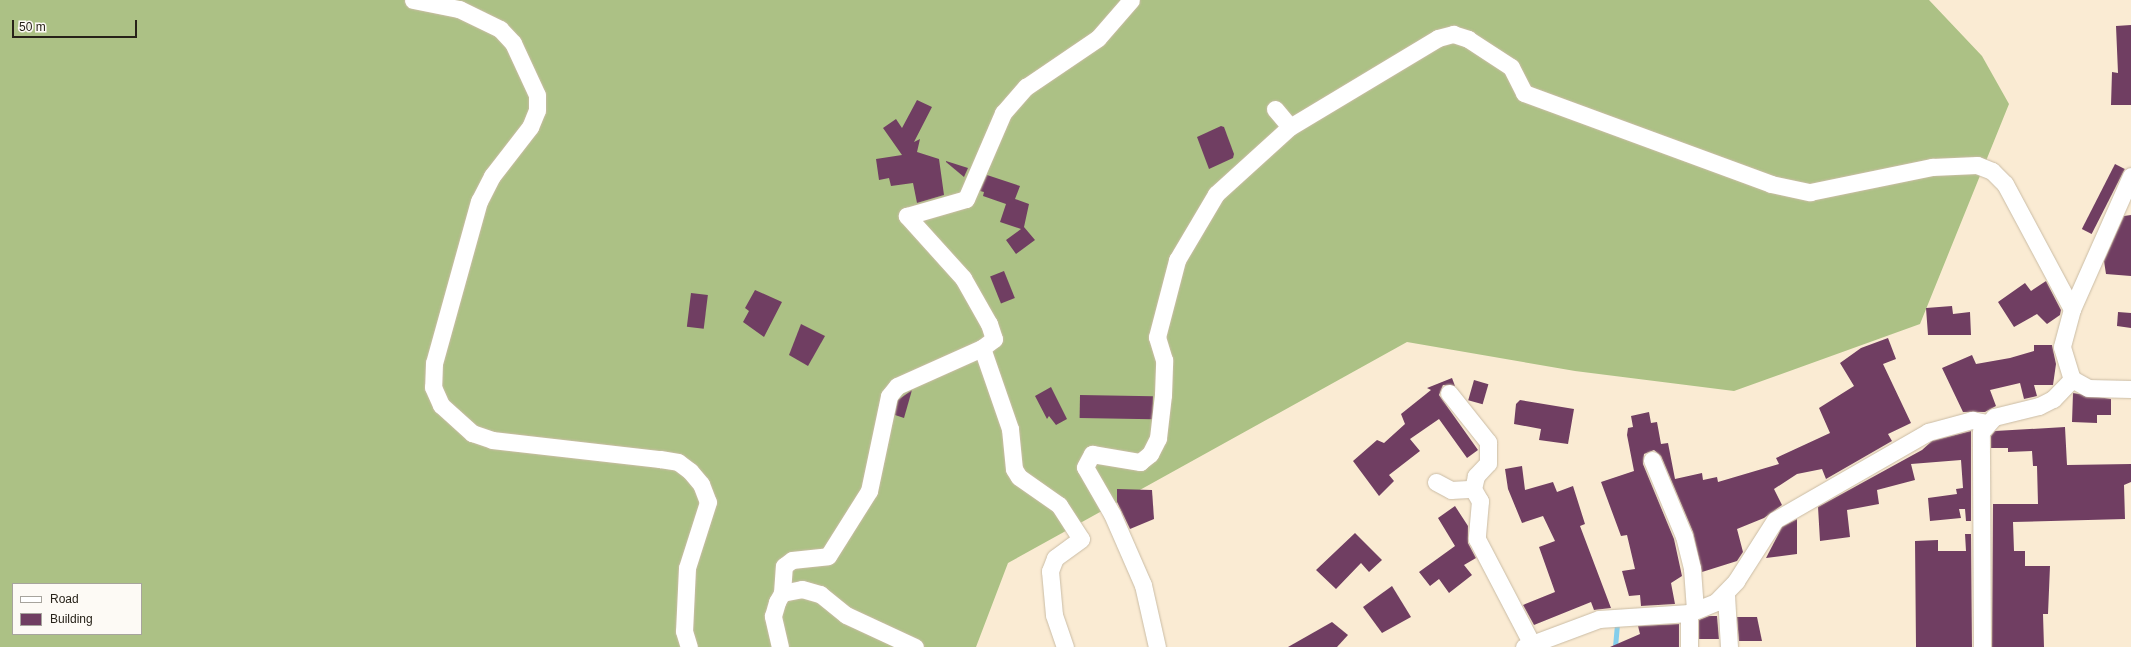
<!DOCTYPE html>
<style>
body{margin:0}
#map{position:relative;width:2131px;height:647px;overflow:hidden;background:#faebd3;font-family:Arial,sans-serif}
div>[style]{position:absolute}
.forest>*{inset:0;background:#acc185}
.stream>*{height:5px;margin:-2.5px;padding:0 2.5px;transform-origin:2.5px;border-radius:2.5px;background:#84ceeb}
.building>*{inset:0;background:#703e62;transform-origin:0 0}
.roads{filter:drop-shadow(0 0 1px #cabca5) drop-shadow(0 0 1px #cabca5)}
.minor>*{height:17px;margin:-8.5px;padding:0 8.5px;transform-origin:8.5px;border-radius:8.5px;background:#fff}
span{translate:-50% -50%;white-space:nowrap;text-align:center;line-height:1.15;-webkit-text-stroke:4px #fdfaf5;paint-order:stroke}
.legend{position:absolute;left:12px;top:583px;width:130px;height:52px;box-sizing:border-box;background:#fdfaf5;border:1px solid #a7a49d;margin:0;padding:5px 7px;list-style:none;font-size:12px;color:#272219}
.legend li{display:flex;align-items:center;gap:8px;height:20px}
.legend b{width:20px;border:1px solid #a7a49d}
.scale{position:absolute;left:12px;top:20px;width:125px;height:18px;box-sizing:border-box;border:2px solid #272219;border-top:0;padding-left:5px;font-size:12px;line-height:14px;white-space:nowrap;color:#272219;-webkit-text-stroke:3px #fdfaf5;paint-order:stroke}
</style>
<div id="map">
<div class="forest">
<div style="clip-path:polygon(evenodd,0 0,1929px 0,1982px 56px,2009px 104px,1920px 324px,1734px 391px,1575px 371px,1407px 342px,1008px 563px,976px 647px,0 647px,0 0,13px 584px,141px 584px,141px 634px,13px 634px,13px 584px)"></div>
</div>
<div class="stream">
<div style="left:1613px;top:624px;width:4px"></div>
<div style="left:1617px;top:624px;width:23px;rotate:95deg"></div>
</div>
<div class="building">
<div style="clip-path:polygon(2131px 25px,2131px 105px,2111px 105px,2112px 72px,2118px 73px,2116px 26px)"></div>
<div style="clip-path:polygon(917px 100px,932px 107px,914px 142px,920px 139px,917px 152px,939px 159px,944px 195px,917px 203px,913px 183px,891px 186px,889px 178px,879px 180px,876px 159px,902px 155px,883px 128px,896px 119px,902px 128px)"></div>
<div style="clip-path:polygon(1221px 126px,1224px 127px,1234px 154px,1233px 158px,1209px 169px,1197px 137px)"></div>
<div style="clip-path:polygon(946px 161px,968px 168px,964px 177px,946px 162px)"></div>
<div style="left:2115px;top:164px;width:11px;height:73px;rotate:27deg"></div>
<div style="clip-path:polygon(987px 175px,1020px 186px,1015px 199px,1029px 204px,1024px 227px,1035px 240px,1016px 254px,1006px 240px,1021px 229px,1000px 222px,1006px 204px,983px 196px,984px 192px,980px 191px)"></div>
<div style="clip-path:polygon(2131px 215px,2131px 276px,2106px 274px,2104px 261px,2124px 216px)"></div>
<div style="left:1004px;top:271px;width:29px;height:15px;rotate:68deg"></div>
<div style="clip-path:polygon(2046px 281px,2061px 310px,2060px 315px,2047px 324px,2037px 314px,2014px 327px,1998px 302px,2025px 283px,2031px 291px)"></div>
<div style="clip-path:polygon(755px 290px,782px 302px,764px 337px,743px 322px,749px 311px,745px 308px)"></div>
<div style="left:691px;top:293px;width:17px;height:34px;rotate:7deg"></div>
<div style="clip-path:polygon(1952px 306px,1953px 314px,1970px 312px,1971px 335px,1928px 335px,1926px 308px)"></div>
<div style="clip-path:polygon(2118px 312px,2131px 313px,2131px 328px,2117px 326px)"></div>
<div style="clip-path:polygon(801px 324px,825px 336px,808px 366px,789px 355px)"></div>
<div style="clip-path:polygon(1888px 338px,1896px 359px,1883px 364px,1911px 423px,1888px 434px,1892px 441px,1826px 479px,1822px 469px,1797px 474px,1774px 489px,1782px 505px,1764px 518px,1737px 529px,1743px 552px,1737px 561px,1702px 572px,1693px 532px,1661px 456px,1654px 450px,1644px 454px,1643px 464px,1674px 539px,1682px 576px,1671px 583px,1675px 604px,1641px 606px,1640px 595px,1629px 596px,1622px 571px,1635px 569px,1627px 535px,1621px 536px,1601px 482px,1634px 471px,1627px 435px,1628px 428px,1633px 427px,1631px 416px,1649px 412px,1651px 423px,1657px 422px,1661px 444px,1668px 443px,1675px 479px,1702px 473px,1703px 480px,1717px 477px,1718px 482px,1779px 464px,1776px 458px,1830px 433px,1819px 408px,1854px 386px,1840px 363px,1861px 348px)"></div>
<div style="clip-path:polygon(2034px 345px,2052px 345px,2056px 364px,2053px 385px,2034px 385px,2037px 396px,2024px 399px,2020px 383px,1990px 390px,1996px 406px,1985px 412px,1963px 412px,1942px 368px,1972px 355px,1976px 364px,2010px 358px,2034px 351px)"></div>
<div style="clip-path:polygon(1452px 378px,1455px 386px,1443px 385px,1439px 395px,1478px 450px,1467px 458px,1439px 419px,1410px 439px,1420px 451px,1389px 475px,1394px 481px,1379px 496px,1353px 461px,1377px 440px,1384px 443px,1405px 424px,1401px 414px,1431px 390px,1427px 388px)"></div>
<div style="left:1474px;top:380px;width:15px;height:21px;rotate:16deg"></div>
<div style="clip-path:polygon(1051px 387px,1067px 419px,1056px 425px,1049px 416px,1047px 419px,1035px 396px)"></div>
<div style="clip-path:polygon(912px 390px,904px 418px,895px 415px,898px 400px)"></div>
<div style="clip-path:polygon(2073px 393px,2111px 399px,2111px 415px,2097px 415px,2097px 423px,2072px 422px)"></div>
<div style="left:1080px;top:395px;width:73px;height:23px;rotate:1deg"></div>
<div style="clip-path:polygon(1520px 400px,1574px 409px,1568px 444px,1539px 440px,1541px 429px,1514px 424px,1516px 404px)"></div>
<div style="clip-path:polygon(2065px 427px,2067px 465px,2131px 464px,2131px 482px,2124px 485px,2125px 519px,2013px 522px,2014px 551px,2025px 551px,2025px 566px,2050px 566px,2048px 614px,2043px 614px,2044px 647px,1992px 647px,1993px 504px,2038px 504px,2037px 466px,2033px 466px,2032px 451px,2008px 452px,2008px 448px,1991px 448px,1991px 436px,1995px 431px)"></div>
<div style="clip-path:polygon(1971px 431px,1971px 521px,1966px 521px,1965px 509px,1959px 509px,1961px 518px,1930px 521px,1928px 498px,1957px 494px,1956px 489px,1963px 488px,1961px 460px,1911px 464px,1915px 480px,1877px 490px,1879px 504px,1847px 510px,1850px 537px,1820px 541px,1818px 507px,1922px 450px,1932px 441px)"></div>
<div style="clip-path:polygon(1522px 466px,1525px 490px,1553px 482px,1557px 492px,1573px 486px,1585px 524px,1580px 526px,1611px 608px,1594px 610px,1591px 602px,1534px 625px,1523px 605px,1555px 592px,1539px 547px,1555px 541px,1543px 516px,1522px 523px,1508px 489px,1505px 469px)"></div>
<div style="clip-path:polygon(1117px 489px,1152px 490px,1154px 519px,1130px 529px,1117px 502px)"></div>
<div style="clip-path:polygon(1455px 506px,1468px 526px,1468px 543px,1476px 558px,1464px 565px,1472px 575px,1449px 593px,1439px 579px,1430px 586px,1419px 572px,1455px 546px,1438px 518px)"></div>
<div style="clip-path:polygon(1797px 519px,1797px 554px,1766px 558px,1782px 527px)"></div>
<div style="clip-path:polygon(1355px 533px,1382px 560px,1369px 572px,1361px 563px,1336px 589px,1316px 570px)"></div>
<div style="clip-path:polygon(1965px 534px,1971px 534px,1972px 647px,1916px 647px,1915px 541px,1938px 540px,1938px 551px,1966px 551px)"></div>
<div style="clip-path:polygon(1392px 586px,1411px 617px,1382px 633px,1363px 607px)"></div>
<div style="clip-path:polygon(1709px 616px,1717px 616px,1719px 639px,1699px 639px,1699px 620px)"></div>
<div style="clip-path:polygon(1737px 617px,1757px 617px,1762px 641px,1739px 641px)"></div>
<div style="clip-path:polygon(1332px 622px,1348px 635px,1337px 647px,1288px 647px)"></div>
<div style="clip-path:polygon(1679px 624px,1679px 647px,1610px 647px,1640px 634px,1638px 626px)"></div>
</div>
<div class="roads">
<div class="minor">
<div style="left:413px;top:0;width:47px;rotate:11.1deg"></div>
<div style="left:459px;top:9px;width:46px;rotate:26deg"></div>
<div style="left:500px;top:29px;width:19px;rotate:47deg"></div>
<div style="left:513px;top:43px;width:57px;rotate:65.2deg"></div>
<div style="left:537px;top:95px;width:15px;rotate:90deg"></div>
<div style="left:537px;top:110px;width:18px;rotate:112deg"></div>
<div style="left:530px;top:127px;width:62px;rotate:127.8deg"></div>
<div style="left:492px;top:176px;width:28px;rotate:117deg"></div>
<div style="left:479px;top:201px;width:168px;rotate:105.5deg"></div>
<div style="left:434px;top:363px;width:24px;rotate:92deg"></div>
<div style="left:433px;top:387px;width:20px;rotate:66deg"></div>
<div style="left:441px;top:405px;width:42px;rotate:42.1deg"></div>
<div style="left:472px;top:433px;width:21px;rotate:19deg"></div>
<div style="left:492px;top:440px;width:169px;rotate:6.5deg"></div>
<div style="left:660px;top:459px;width:18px;rotate:9deg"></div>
<div style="left:678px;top:462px;width:15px;rotate:37deg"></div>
<div style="left:690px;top:471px;width:17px;rotate:50deg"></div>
<div style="left:701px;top:484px;width:19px;rotate:69deg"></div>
<div style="left:708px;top:502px;width:69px;rotate:107.7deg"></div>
<div style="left:687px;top:568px;width:63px;rotate:92.7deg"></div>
<div style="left:684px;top:631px;width:17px;rotate:73deg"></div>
<div style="left:1275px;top:109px;width:23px;rotate:50deg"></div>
<div style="left:1290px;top:127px;width:173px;rotate:-31deg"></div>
<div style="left:1438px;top:38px;width:16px;rotate:-15deg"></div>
<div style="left:1453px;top:34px;width:16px;rotate:18deg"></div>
<div style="left:1468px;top:39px;width:51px;rotate:33.1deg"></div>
<div style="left:1511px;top:67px;width:29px;rotate:63deg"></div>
<div style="left:1524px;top:93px;width:263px;rotate:20.2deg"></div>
<div style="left:1771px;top:184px;width:40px;rotate:12deg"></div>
<div style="left:1810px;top:192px;width:125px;rotate:-11.6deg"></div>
<div style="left:1932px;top:167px;width:45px;rotate:-2.5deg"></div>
<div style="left:1977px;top:165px;width:16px;rotate:22deg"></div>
<div style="left:1992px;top:171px;width:18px;rotate:45deg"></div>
<div style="left:2005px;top:184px;width:142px;rotate:61.8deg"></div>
<div style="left:2131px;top:176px;width:145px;rotate:113.9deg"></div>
<div style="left:2072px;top:309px;width:39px;rotate:105deg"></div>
<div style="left:2062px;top:347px;width:34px;rotate:73deg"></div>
<div style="left:2072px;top:379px;width:18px;rotate:29deg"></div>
<div style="left:2088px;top:388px;width:43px;rotate:1.3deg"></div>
<div style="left:982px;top:348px;width:86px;rotate:70.9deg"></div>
<div style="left:1010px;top:429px;width:40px;rotate:84.3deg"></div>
<div style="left:1014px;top:469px;width:9px;rotate:58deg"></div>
<div style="left:1019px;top:477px;width:49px;rotate:35deg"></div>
<div style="left:1059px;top:505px;width:40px;rotate:57.1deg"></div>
<div style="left:1081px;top:539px;width:32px;rotate:144deg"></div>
<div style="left:1055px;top:558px;width:14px;rotate:111deg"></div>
<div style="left:1050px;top:571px;width:44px;rotate:84.8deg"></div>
<div style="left:1054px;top:615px;width:34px;rotate:71deg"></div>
<div style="left:1449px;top:393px;width:63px;rotate:51.5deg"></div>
<div style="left:1488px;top:442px;width:21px;rotate:90deg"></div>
<div style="left:1488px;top:463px;width:18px;rotate:133deg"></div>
<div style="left:1476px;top:476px;width:13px;rotate:103deg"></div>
<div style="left:1473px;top:489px;width:14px;rotate:60deg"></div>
<div style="left:1480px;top:501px;width:38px;rotate:95deg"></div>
<div style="left:1477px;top:539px;width:119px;rotate:62.4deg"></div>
<div style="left:1652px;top:460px;width:82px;rotate:67.2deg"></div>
<div style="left:1684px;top:536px;width:34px;rotate:76deg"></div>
<div style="left:1692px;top:569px;width:41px;rotate:85.8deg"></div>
<div style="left:1436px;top:482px;width:17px;rotate:28deg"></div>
<div style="left:1451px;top:490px;width:22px;rotate:-3deg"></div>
<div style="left:782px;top:593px;width:27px;rotate:-86deg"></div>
<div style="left:784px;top:566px;width:10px;rotate:-37deg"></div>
<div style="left:792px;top:560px;width:36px;rotate:-6deg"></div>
<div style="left:828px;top:556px;width:77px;rotate:-57.8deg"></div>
<div style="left:869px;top:491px;width:97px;rotate:-78.1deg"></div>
<div style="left:889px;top:396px;width:13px;rotate:-51deg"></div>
<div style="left:897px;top:386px;width:93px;rotate:-24.1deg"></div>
<div style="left:982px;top:348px;width:15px;rotate:-37deg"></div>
<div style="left:994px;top:339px;width:16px;rotate:-108deg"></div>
<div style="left:989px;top:324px;width:53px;rotate:-119.5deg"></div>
<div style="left:963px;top:278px;width:84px;rotate:-132.1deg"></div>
<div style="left:907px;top:216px;width:61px;rotate:-16.1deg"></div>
<div style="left:966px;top:199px;width:94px;rotate:-66.7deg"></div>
<div style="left:1003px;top:113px;width:35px;rotate:-49deg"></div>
<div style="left:1026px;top:87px;width:87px;rotate:-34.2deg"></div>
<div style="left:1098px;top:38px;width:50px;rotate:-49deg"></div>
<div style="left:1726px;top:595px;width:52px;rotate:86.7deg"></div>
<div style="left:780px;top:647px;width:32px;rotate:-103deg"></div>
<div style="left:773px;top:616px;width:15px;rotate:-74deg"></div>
<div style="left:777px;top:602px;width:10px;rotate:-61deg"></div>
<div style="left:782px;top:593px;width:20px;rotate:-11deg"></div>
<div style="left:802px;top:589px;width:19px;rotate:16deg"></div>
<div style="left:820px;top:594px;width:33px;rotate:39deg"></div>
<div style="left:846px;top:615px;width:76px;rotate:24.9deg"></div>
<div style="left:1157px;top:647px;width:64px;rotate:-102.7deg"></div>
<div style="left:1143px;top:585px;width:77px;rotate:-113.6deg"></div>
<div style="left:1112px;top:514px;width:54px;rotate:-119.9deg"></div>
<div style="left:1085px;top:467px;width:15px;rotate:-62deg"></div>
<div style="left:1092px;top:454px;width:49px;rotate:9.5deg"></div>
<div style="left:1140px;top:462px;width:13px;rotate:-39deg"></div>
<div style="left:1150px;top:454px;width:18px;rotate:-63deg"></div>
<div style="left:1158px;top:438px;width:43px;rotate:-83.4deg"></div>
<div style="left:1163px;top:395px;width:35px;rotate:-88deg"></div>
<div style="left:1164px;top:360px;width:24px;rotate:-107deg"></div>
<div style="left:1157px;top:337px;width:80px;rotate:-75.4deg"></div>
<div style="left:1177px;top:260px;width:77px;rotate:-59.4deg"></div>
<div style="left:1216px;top:194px;width:100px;rotate:-42.2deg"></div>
<div style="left:1524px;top:647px;width:80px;rotate:-20.5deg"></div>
<div style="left:1599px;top:619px;width:90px;rotate:-3.8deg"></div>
<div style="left:1689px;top:613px;width:29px;rotate:-22deg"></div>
<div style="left:1716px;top:602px;width:29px;rotate:-46deg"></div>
<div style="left:1736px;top:581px;width:72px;rotate:-57.4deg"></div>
<div style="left:1775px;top:520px;width:177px;rotate:-29.9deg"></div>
<div style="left:1928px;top:432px;width:46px;rotate:-15.3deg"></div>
<div style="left:1972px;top:420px;width:14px;rotate:12deg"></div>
<div style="left:1689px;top:647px;width:34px;rotate:-90deg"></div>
<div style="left:1982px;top:647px;width:215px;rotate:-90.3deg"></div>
<div style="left:1981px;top:432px;width:20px;rotate:-49deg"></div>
<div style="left:1994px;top:417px;width:46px;rotate:-13.7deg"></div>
<div style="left:2039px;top:406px;width:16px;rotate:-27deg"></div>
<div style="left:2053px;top:399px;width:28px;rotate:-46deg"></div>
</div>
</div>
<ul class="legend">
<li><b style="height:5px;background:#fff"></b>Road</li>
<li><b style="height:11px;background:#703e62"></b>Building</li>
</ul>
<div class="scale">50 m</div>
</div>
